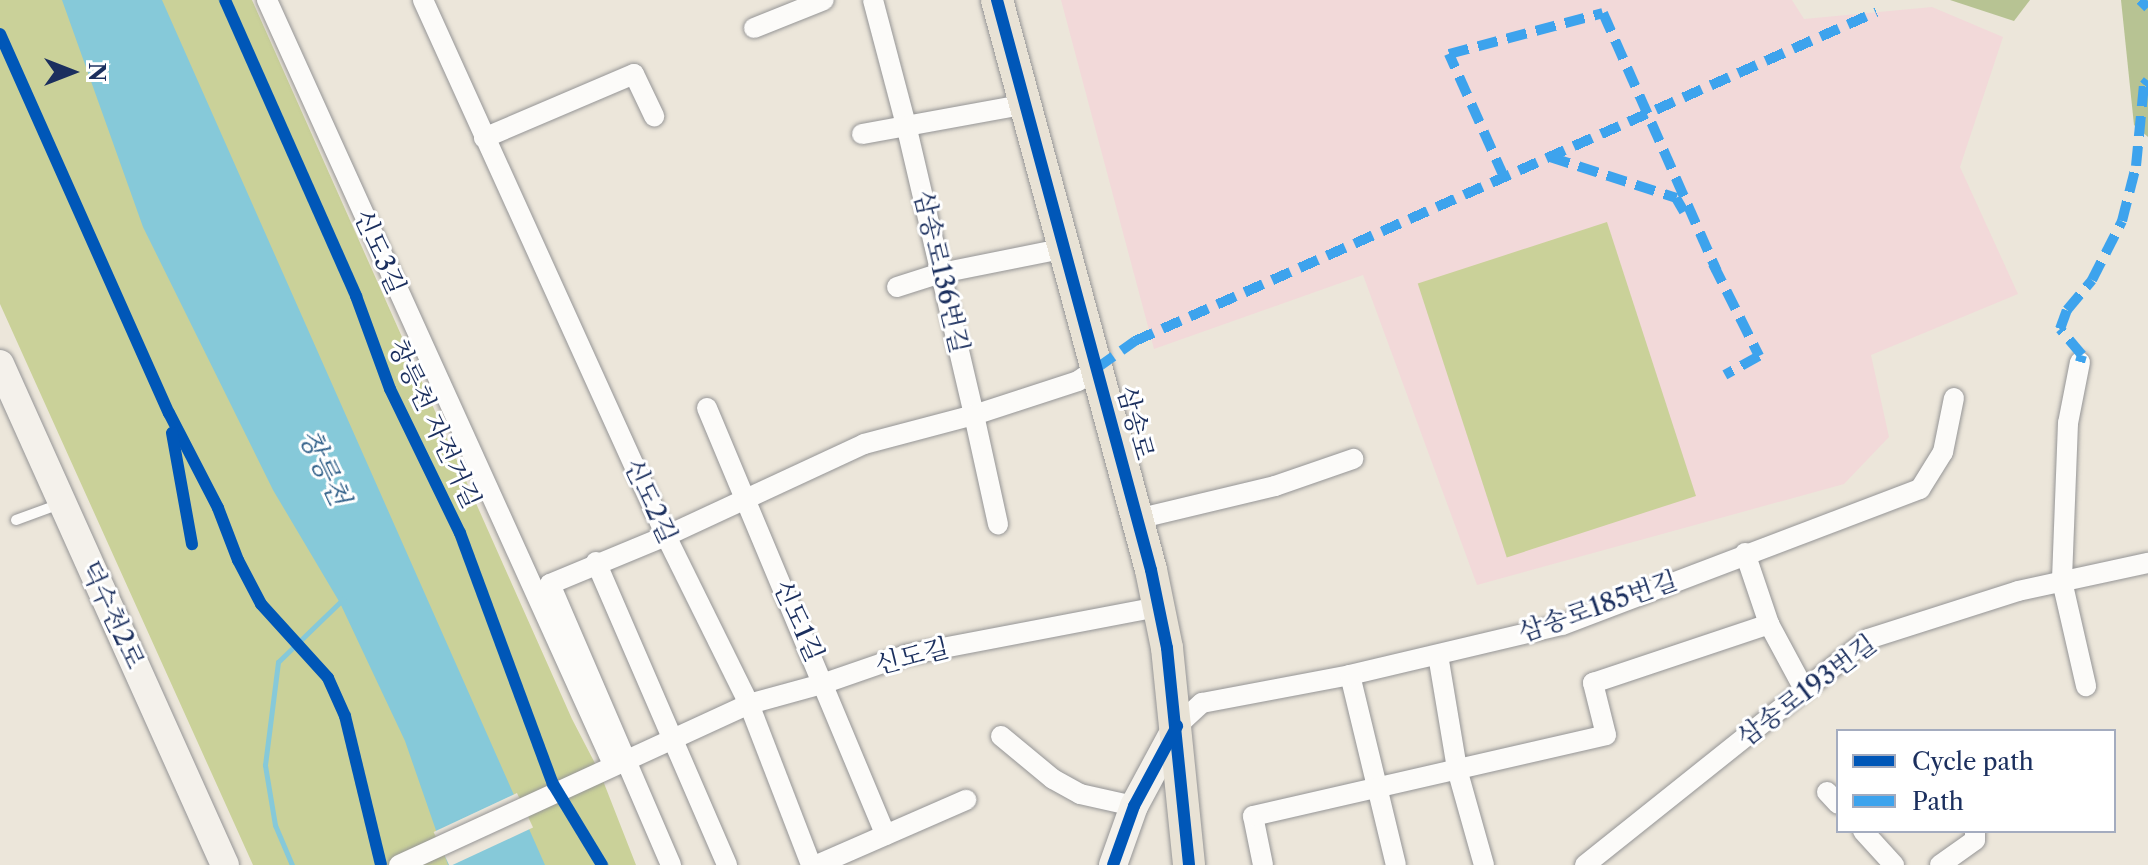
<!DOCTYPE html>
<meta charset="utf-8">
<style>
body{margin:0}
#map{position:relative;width:2148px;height:865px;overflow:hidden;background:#ece6da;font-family:"Libre Caslon Text","Noto Serif KR",serif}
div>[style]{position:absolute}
.built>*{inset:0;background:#f2d9d9}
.green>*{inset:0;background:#cad199;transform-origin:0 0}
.forest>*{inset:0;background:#b7c393}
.water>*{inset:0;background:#86c9d9}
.pier>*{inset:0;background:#ece6da;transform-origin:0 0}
.stream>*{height:5px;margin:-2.5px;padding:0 2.5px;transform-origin:2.5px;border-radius:2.5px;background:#86c9d9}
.roads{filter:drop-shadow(0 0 2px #959596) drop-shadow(0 0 2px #959596)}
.lane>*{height:10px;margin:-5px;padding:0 5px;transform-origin:5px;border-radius:5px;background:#fcfbf9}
.street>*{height:20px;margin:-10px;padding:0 10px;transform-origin:10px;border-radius:10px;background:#fcfbf9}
.secondary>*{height:28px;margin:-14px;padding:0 14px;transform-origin:14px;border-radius:14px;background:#f4f1eb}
.primary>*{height:32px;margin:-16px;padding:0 16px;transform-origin:16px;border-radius:16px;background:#e8e2d5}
.quiet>*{height:10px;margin-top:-5px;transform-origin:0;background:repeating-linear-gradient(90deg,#3da3ed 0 20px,transparent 0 30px)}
.cycleway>*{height:12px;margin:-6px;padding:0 6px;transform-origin:6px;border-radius:6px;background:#0057b8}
span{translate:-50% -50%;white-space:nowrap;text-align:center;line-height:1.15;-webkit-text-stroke:6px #fff;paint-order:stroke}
.street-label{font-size:26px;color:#1b2f5e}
.water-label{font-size:28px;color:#316089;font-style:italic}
.legend{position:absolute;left:1836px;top:729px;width:280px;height:104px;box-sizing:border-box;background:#fff;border:2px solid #a4acbf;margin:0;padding:10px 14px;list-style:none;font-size:24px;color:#1b2f5e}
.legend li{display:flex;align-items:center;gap:16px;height:40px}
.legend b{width:40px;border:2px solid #a4acbf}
.north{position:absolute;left:32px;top:32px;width:80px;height:80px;-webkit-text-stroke:6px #fff;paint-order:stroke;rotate:90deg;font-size:22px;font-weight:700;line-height:32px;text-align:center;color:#1b2f5e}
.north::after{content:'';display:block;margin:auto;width:28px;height:36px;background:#1b2f5e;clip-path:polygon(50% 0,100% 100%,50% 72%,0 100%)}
</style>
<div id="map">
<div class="built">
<div style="clip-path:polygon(1061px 0,1792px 0,1804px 19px,1932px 7px,2003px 37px,1960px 167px,2018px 294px,1871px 355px,1889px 437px,1844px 484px,1477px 585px,1363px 275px,1154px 349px)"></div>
</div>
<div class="green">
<div style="clip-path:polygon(0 0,252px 0,572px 719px,600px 773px,636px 865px,253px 865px,0 304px)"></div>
<div style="left:1607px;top:222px;width:288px;height:199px;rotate:72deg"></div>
</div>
<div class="forest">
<div style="clip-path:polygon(1950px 0,2030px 0,2014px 21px)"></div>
<div style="clip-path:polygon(2121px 0,2148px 0,2148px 137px,2134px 125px)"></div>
</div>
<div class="water">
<div style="clip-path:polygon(62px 0,162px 0,545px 865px,448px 865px,405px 741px,340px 603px,273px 490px,143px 227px)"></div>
</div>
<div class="pier">
<div style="left:517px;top:793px;width:38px;height:92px;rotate:65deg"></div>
</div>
<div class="stream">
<div style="left:292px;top:865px;width:43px;rotate:-113deg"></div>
<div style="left:275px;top:825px;width:61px;rotate:-99.5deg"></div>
<div style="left:265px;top:765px;width:104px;rotate:-82.8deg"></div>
<div style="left:278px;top:662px;width:91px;rotate:-44.1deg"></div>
</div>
<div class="roads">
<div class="lane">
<div style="left:16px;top:520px;width:47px;rotate:-20deg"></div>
</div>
<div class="street">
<div style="left:267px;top:0;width:839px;rotate:65.64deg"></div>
<div style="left:423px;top:0;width:589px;rotate:65.61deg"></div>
<div style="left:666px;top:536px;width:187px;rotate:63.7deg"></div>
<div style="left:749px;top:704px;width:173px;rotate:68.9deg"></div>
<div style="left:873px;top:0;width:133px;rotate:75.2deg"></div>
<div style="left:907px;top:129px;width:294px;rotate:76.8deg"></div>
<div style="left:974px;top:415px;width:109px;rotate:-18.1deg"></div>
<div style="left:1078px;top:381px;width:23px;rotate:-34deg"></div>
<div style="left:754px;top:28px;width:75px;rotate:-21.8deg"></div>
<div style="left:862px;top:134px;width:168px;rotate:-10.3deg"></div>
<div style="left:484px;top:138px;width:163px;rotate:-23.1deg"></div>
<div style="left:634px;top:74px;width:47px;rotate:64.5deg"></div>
<div style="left:897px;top:287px;width:46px;rotate:-17.7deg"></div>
<div style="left:941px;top:273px;width:127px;rotate:-11.3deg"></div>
<div style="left:2080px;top:362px;width:62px;rotate:101.1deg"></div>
<div style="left:2068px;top:423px;width:158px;rotate:92.2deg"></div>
<div style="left:2062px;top:581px;width:108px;rotate:77.1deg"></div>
<div style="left:707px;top:408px;width:463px;rotate:67.3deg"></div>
<div style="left:1137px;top:519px;width:142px;rotate:-13.4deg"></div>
<div style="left:1275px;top:486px;width:83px;rotate:-19.1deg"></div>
<div style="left:1745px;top:553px;width:75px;rotate:71.3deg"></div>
<div style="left:1769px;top:624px;width:74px;rotate:61.7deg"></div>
<div style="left:596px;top:562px;width:330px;rotate:66.6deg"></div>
<div style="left:1438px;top:655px;width:116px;rotate:80.5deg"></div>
<div style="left:1457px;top:769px;width:100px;rotate:74.3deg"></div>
<div style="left:1350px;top:675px;width:195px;rotate:76.4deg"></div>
<div style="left:1177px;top:726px;width:34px;rotate:-43deg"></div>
<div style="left:1202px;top:703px;width:151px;rotate:-10.7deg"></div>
<div style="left:1350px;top:675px;width:218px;rotate:-13.3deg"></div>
<div style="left:1562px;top:625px;width:383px;rotate:-20.8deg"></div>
<div style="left:1920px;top:489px;width:44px;rotate:-58.1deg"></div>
<div style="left:1943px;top:452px;width:55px;rotate:-78.5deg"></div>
<div style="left:1001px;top:736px;width:67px;rotate:39.6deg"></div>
<div style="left:1053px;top:779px;width:31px;rotate:29deg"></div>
<div style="left:1080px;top:794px;width:55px;rotate:12.5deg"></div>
<div style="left:1827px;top:792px;width:16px;rotate:47deg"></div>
<div style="left:1863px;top:831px;width:46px;rotate:47.6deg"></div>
<div style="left:399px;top:865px;width:385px;rotate:-24.7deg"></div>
<div style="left:749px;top:704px;width:79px;rotate:-15.4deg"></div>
<div style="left:825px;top:683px;width:86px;rotate:-19.1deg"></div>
<div style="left:906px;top:655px;width:257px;rotate:-10.8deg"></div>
<div style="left:671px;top:865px;width:306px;rotate:-113.3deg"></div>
<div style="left:550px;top:584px;width:126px;rotate:-22.5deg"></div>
<div style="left:666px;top:536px;width:218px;rotate:-24.9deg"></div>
<div style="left:864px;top:444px;width:114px;rotate:-14.8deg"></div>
<div style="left:974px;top:415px;width:112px;rotate:77.6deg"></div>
<div style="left:817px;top:865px;width:163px;rotate:-23.6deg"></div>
<div style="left:1263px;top:865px;width:50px;rotate:-101.5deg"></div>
<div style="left:1253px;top:816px;width:362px;rotate:-12.9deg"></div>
<div style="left:1606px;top:735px;width:54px;rotate:-104deg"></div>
<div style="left:1593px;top:683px;width:186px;rotate:-18.5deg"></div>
<div style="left:1585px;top:865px;width:362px;rotate:-38.6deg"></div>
<div style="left:1868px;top:639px;width:157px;rotate:-17.7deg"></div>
<div style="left:2018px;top:591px;width:133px;rotate:-12.2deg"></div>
<div style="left:1940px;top:865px;width:43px;rotate:-35.5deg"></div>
<div style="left:1975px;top:840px;width:9px;rotate:-90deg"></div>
</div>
<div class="secondary">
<div style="left:0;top:364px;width:549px;rotate:65.82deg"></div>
<div style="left:1113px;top:865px;width:63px;rotate:-70.4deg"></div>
<div style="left:1134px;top:806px;width:91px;rotate:-61.7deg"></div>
</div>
<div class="primary">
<div style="left:997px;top:0;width:590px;rotate:74.88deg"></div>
<div style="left:1151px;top:570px;width:80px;rotate:78.4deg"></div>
<div style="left:1167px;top:648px;width:218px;rotate:84.2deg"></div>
</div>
</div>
<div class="quiet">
<div style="left:2140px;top:0;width:11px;rotate:45deg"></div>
<div style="left:1550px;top:157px;width:133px;rotate:18deg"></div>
<div style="left:1676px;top:198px;width:16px;rotate:60deg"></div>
<div style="left:1504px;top:177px;width:135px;rotate:-114.1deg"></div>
<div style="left:1449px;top:54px;width:159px;rotate:-14.9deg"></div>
<div style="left:1603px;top:13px;width:282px;rotate:66.2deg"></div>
<div style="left:1713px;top:264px;width:103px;rotate:63.4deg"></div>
<div style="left:1759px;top:356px;width:39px;rotate:151deg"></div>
<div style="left:2080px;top:362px;width:7px;rotate:-74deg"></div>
<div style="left:2082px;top:355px;width:34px;rotate:-130deg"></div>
<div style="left:2060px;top:329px;width:20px;rotate:-70deg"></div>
<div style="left:2067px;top:310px;width:39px;rotate:-50deg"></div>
<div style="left:2092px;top:280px;width:66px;rotate:-63deg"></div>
<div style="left:2122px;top:221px;width:57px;rotate:-75.7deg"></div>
<div style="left:2136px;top:166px;width:81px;rotate:-84.4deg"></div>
<div style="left:2144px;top:85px;width:6px;rotate:-51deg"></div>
<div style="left:1097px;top:368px;width:47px;rotate:-35.4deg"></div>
<div style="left:1135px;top:341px;width:811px;rotate:-23.94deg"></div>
</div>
<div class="cycleway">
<div style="left:225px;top:0;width:324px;rotate:66.1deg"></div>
<div style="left:356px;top:296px;width:99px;rotate:69.9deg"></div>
<div style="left:390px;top:389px;width:160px;rotate:64.1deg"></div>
<div style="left:460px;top:533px;width:268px;rotate:69.7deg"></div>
<div style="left:553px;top:784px;width:95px;rotate:58.8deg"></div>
<div style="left:997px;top:0;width:590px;rotate:74.88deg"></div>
<div style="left:1151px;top:570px;width:80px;rotate:78.4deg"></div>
<div style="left:1167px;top:648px;width:218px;rotate:84.2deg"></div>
<div style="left:0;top:34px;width:415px;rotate:66deg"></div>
<div style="left:169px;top:413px;width:107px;rotate:62.7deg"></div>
<div style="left:218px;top:508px;width:56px;rotate:69deg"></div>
<div style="left:238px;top:560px;width:50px;rotate:62.4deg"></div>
<div style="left:261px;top:604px;width:100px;rotate:47.8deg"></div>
<div style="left:328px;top:678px;width:42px;rotate:65.9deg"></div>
<div style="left:345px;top:716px;width:153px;rotate:76.4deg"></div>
<div style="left:172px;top:433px;width:113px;rotate:79.8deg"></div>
<div style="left:1113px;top:865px;width:63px;rotate:-70.4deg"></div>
<div style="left:1134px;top:806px;width:91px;rotate:-61.7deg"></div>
</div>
<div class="street-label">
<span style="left:379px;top:252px;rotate:66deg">신도3길</span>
<span style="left:941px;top:272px;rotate:77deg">삼송로136번길</span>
<span style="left:1135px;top:423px;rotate:75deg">삼송로</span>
<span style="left:434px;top:424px;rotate:65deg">창릉천 자전거길</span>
<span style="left:650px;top:501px;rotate:65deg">신도2길</span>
<span style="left:1598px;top:607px;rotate:-19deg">삼송로185번길</span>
<span style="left:112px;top:615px;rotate:65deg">덕수천2로</span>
<span style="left:798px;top:621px;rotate:66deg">신도1길</span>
<span style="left:912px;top:657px;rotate:-14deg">신도길</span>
<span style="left:1807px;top:691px;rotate:-37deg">삼송로193번길</span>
</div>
<div class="water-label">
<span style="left:325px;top:467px;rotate:65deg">창릉천</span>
</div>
<ul class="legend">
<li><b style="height:10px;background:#0057b8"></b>Cycle path</li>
<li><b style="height:10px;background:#3da3ed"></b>Path</li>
</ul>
<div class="north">N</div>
</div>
